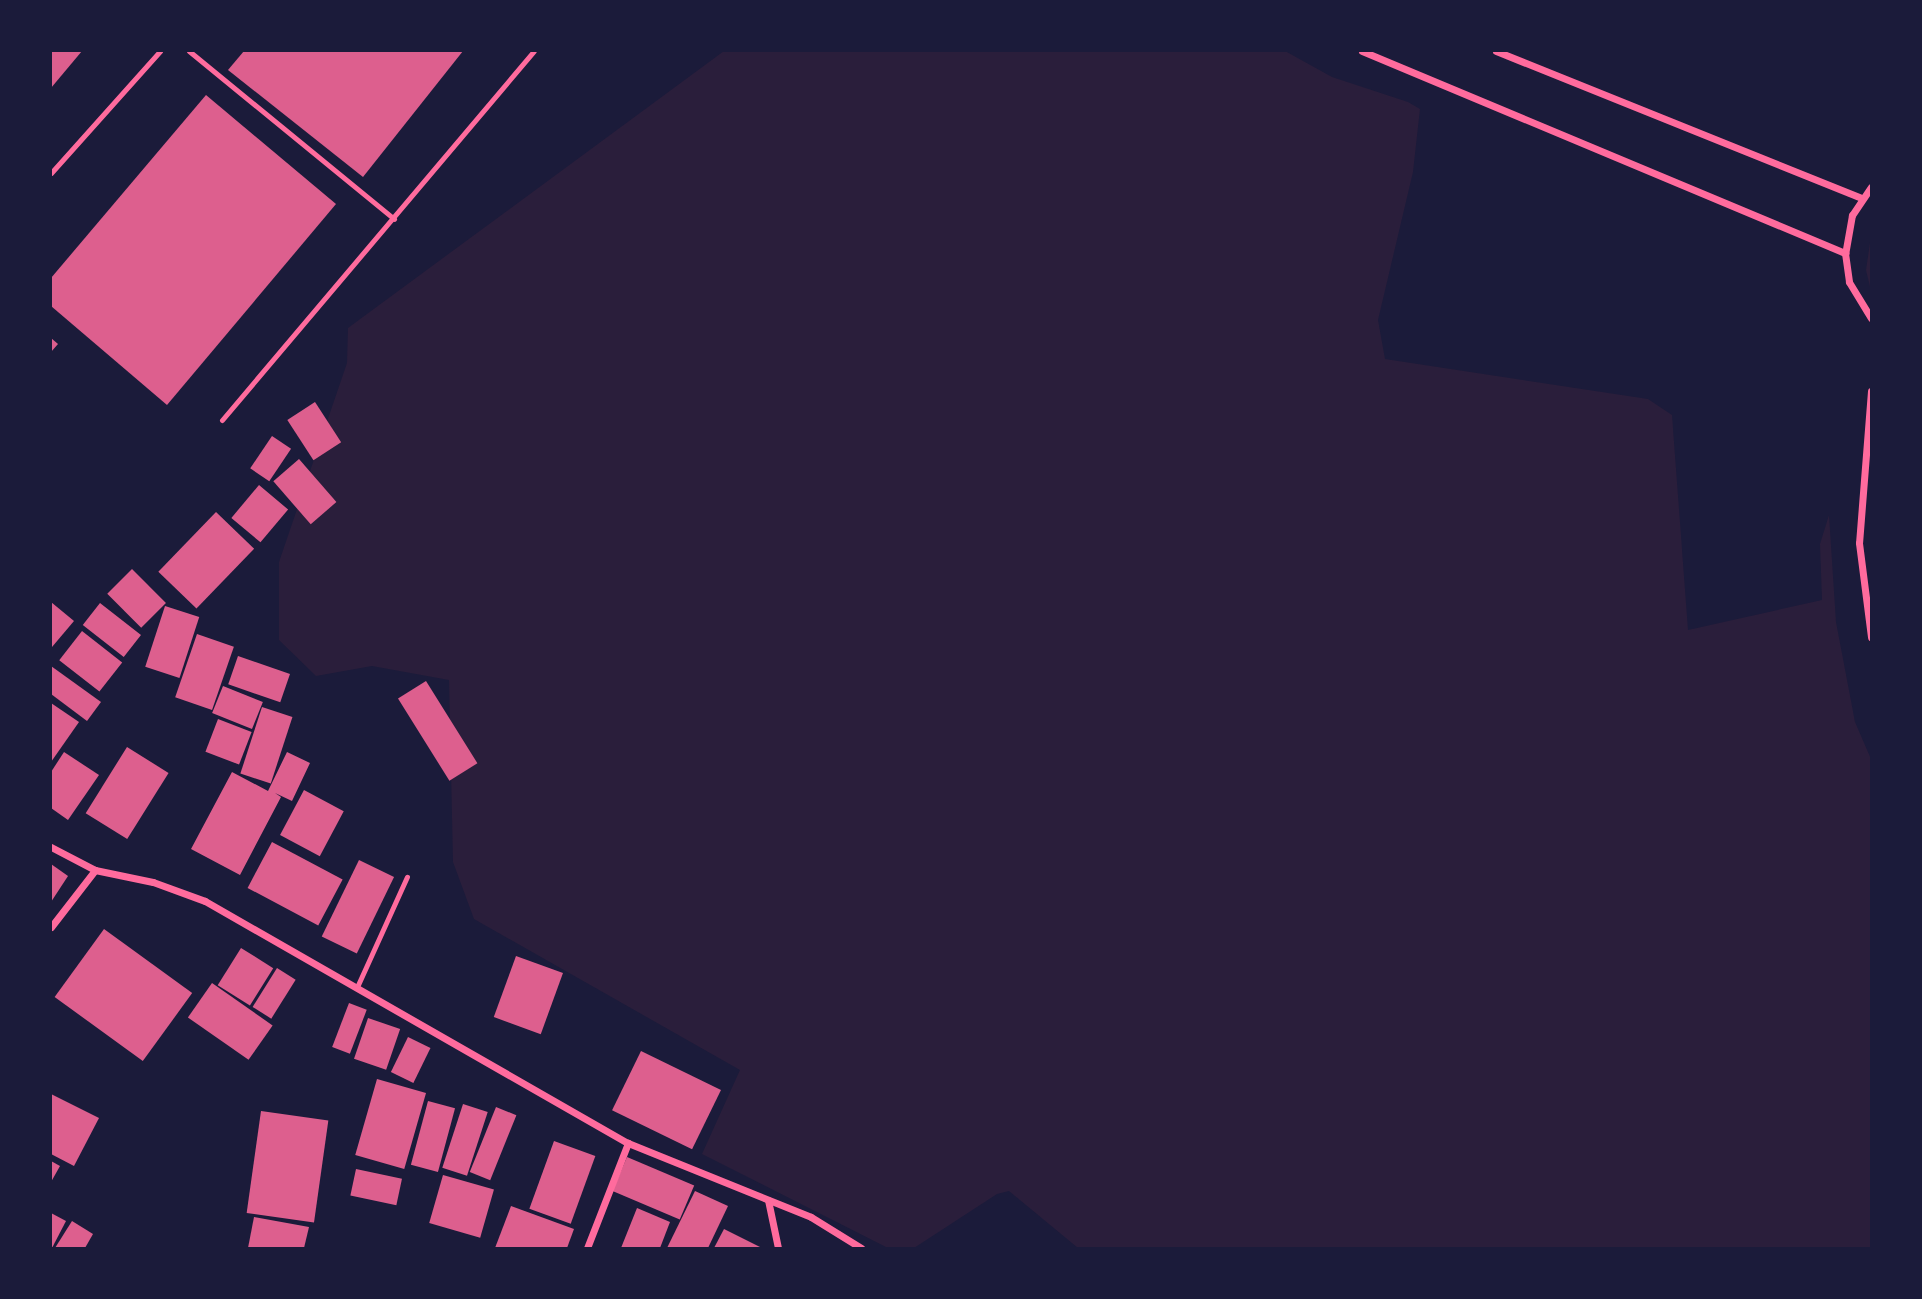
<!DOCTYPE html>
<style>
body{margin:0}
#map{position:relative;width:1922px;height:1299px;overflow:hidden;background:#1b1b3a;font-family:Poppins,sans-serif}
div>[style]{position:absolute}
.green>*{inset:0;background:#2a1e3b}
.building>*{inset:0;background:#dd5f8e;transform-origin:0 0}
.service>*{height:5px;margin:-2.5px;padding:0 2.5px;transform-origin:2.5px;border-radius:2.5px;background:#ff6b9d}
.minor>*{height:7px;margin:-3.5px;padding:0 3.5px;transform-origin:3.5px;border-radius:3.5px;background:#ff6b9d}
span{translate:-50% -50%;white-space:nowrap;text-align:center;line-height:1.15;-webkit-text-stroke:7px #1b1b3a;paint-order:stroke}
.frame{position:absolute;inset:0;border:52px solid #1b1b3a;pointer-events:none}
</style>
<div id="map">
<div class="green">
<div style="clip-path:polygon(724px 51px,1285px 51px,1332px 77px,1408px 102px,1420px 109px,1413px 172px,1378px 320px,1385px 359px,1648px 399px,1672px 415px,1688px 630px,1822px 600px,1820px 544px,1829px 515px,1836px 622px,1855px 722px,1871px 759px,1871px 1248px,1078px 1248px,1009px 1191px,997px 1194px,914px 1248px,888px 1248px,702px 1154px,740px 1070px,474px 919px,453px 862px,449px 680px,372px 666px,316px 676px,279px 640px,279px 562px,347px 363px,348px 328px)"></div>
<div style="clip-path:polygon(1871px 236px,1871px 291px,1866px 270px)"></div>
</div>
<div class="building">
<div style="clip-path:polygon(51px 51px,82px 51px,51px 88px)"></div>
<div style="clip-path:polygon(244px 51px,463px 51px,363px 177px,228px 70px)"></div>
<div style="clip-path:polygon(206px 95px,336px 204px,167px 405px,51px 306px,51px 278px)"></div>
<div style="clip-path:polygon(51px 338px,58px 344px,51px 352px)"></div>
<div style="left:315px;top:402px;width:48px;height:33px;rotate:57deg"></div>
<div style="left:272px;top:436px;width:23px;height:39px;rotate:34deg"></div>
<div style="left:299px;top:459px;width:57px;height:34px;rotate:49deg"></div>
<div style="left:259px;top:485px;width:38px;height:43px;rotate:40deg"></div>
<div style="left:216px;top:512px;width:53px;height:83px;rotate:44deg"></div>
<div style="left:132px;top:569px;width:48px;height:35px;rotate:45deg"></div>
<div style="clip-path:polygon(51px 602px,74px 621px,52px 647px,51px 645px)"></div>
<div style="left:100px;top:603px;width:52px;height:28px;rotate:38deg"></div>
<div style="left:165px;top:606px;width:36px;height:64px;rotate:18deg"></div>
<div style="left:82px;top:631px;width:51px;height:37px;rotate:38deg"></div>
<div style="left:197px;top:634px;width:39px;height:67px;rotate:19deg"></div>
<div style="left:238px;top:656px;width:55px;height:30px;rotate:19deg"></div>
<div style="clip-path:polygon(51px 666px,101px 702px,87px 721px,51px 694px)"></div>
<div style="left:426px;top:681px;width:97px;height:33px;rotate:58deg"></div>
<div style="left:223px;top:686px;width:43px;height:29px;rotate:22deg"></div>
<div style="clip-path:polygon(51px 703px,79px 722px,51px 762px)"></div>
<div style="left:262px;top:707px;width:32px;height:70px;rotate:18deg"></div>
<div style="left:218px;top:719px;width:36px;height:35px;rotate:21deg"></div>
<div style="left:127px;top:747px;width:49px;height:78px;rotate:32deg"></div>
<div style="clip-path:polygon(64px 752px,99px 775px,68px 820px,51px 808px,51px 772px)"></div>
<div style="clip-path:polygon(287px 752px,310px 763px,292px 801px,275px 793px,281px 797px,240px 875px,191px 849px,232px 772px,268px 791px)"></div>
<div style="left:304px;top:790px;width:45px;height:51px;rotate:28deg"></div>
<div style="left:272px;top:842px;width:80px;height:52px;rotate:28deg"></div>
<div style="left:359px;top:860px;width:39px;height:85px;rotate:26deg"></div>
<div style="clip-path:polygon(51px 864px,68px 876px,51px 902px)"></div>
<div style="left:104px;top:929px;width:109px;height:84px;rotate:36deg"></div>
<div style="left:241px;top:948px;width:38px;height:44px;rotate:32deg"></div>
<div style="left:516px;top:956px;width:50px;height:65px;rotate:20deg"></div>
<div style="left:277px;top:968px;width:22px;height:46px;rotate:32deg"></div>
<div style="left:212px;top:983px;width:74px;height:42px;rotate:35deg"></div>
<div style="left:349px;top:1003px;width:19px;height:47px;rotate:21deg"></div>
<div style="left:368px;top:1018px;width:34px;height:43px;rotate:19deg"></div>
<div style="left:408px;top:1037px;width:25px;height:39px;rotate:26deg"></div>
<div style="left:641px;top:1051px;width:89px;height:66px;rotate:26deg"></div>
<div style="left:377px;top:1079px;width:51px;height:79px;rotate:16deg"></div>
<div style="clip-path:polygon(51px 1094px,99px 1118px,74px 1166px,51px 1154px)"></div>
<div style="left:428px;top:1101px;width:28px;height:66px;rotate:15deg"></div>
<div style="left:463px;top:1104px;width:26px;height:67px;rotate:18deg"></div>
<div style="left:496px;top:1107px;width:22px;height:70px;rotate:22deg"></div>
<div style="left:261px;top:1111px;width:68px;height:103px;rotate:8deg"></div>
<div style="left:554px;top:1141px;width:44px;height:72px;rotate:20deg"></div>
<div style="left:627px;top:1157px;width:73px;height:37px;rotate:23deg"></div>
<div style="clip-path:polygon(51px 1161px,60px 1166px,51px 1182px)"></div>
<div style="left:356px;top:1169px;width:47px;height:27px;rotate:12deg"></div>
<div style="left:443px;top:1175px;width:53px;height:50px;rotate:16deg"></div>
<div style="clip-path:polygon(695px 1191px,728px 1206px,708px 1248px,667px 1248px)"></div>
<div style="clip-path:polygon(511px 1206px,574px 1229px,567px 1248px,495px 1248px)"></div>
<div style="clip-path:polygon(637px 1208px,670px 1222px,660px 1248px,621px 1248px)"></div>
<div style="clip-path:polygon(51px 1213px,66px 1221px,52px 1248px,51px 1248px)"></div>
<div style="clip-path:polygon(254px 1217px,309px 1227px,304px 1248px,248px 1248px)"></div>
<div style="clip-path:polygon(72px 1221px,93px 1234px,85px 1248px,55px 1248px)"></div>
<div style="clip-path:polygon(724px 1229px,762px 1248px,714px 1248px)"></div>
</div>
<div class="service">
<div style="left:189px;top:51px;width:265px;rotate:39.3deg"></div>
<div style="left:51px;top:173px;width:164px;rotate:-48.2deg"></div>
<div style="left:222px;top:420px;width:483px;rotate:-49.8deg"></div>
<div style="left:357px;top:987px;width:121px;rotate:-65.6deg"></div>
</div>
<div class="minor">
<div style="left:1362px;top:51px;width:524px;rotate:22.7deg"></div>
<div style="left:1496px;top:51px;width:394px;rotate:21.9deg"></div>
<div style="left:1871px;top:187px;width:34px;rotate:124deg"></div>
<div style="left:1852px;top:215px;width:39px;rotate:100deg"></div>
<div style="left:1845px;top:253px;width:29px;rotate:82deg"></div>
<div style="left:1849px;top:282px;width:42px;rotate:58.6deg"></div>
<div style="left:1871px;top:391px;width:152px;rotate:94.5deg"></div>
<div style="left:1859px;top:543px;width:95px;rotate:82.7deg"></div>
<div style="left:51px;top:847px;width:50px;rotate:27.6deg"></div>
<div style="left:95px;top:870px;width:59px;rotate:11.7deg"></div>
<div style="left:153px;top:882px;width:55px;rotate:20.1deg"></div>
<div style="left:205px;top:901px;width:487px;rotate:29.8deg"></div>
<div style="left:628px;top:1143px;width:197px;rotate:22deg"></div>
<div style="left:811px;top:1217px;width:59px;rotate:31.8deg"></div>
<div style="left:51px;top:927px;width:72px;rotate:-52.3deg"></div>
<div style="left:768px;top:1200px;width:49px;rotate:78.2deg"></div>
<div style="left:587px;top:1248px;width:113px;rotate:-68.7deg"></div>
</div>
<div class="frame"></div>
</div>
